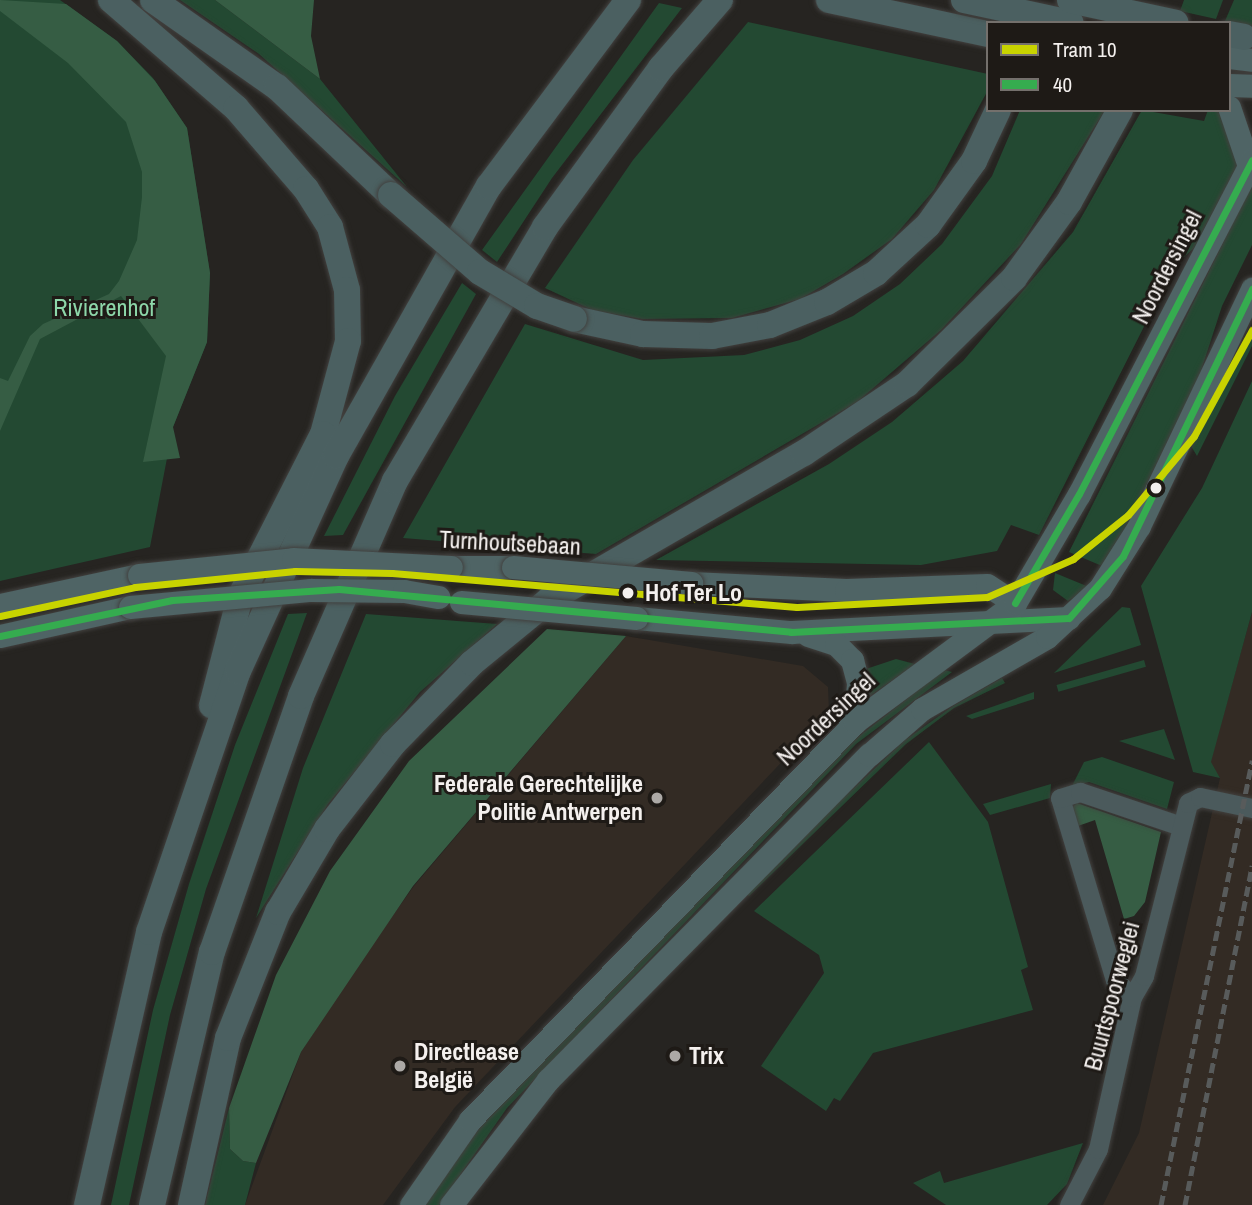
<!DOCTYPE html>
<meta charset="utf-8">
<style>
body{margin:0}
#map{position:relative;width:1252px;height:1205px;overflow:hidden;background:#262421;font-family:"Archivo Narrow",sans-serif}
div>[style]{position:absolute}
.built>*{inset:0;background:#332b24}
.green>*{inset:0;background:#234932;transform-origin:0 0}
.forest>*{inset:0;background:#365d44}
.roads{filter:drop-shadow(0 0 2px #42413f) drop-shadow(0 0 2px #42413f)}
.minor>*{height:19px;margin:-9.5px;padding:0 9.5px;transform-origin:9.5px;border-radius:9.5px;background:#4b5a5c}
.major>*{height:23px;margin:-11.5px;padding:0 11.5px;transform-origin:11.5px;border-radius:11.5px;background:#4f6465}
.highway>*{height:26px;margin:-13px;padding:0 13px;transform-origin:13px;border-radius:13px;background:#4b6061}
.rail>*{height:5px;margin-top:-2.5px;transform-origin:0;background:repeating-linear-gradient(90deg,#585b5b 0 10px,transparent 0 15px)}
.bridges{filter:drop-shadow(0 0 2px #42413f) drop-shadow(0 0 2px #42413f)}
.major-bridge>*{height:23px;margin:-11.5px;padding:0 11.5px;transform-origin:11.5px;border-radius:11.5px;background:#4f6465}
.highway-bridge>*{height:26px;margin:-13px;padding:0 13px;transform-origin:13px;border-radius:13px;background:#4b6061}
.bus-1>*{height:7px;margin:-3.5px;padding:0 3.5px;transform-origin:3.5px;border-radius:3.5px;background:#35ac4f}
.tram-1>*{height:7px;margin:-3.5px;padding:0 3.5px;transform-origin:3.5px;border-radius:3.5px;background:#c8d300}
.dots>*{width:19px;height:19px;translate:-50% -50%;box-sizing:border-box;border:4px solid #1e1a16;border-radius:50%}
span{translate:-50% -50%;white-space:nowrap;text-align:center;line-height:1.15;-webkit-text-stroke:6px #1e1a16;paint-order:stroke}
.street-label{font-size:24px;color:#f4f0ee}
.park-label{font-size:24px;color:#8dd7a9}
.stop-label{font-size:24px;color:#f4f0ee;font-weight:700}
.left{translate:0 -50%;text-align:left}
.poi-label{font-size:24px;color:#f4f0ee;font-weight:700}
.right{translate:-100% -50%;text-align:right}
.legend{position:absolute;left:986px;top:21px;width:245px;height:91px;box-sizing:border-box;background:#1e1a16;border:2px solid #74706c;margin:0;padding:9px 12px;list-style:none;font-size:21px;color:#f4f0ee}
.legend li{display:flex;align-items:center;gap:14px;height:35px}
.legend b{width:35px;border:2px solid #74706c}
</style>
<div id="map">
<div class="built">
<div style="clip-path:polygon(1252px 612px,1252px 1205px,1103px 1205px,1139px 1133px,1220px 778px,1210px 763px)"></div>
<div style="clip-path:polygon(626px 636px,803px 666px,828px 687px,829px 712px,455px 1107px,383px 1205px,245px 1205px,301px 1052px,363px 957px,414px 886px)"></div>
</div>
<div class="green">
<div style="clip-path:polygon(0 0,60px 0,117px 41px,153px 78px,187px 128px,210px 273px,207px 342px,173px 427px,150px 547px,0 581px)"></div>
<div style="clip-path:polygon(180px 0,215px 0,320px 79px,407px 187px,259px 54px)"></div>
<div style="clip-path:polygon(1184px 0,1223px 0,1216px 19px,1180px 11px)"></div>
<div style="clip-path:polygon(1234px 0,1252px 0,1252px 26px,1225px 21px)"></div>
<div style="clip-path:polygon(659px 3px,682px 8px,552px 178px,497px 262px,482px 250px)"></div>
<div style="clip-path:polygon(748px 22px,988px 74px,988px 90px,934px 190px,892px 239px,843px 274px,800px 299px,732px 318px,642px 319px,592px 310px,545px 288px,633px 160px)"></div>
<div style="clip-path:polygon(1020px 110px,1105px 110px,1021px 244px,941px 330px,857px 402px,596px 554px,403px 538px,525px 324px,643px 360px,744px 355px,800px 340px,853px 316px,900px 284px,942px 244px,992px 176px)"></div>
<div style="clip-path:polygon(1142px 110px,1204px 121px,1208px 110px,1223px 110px,1239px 162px,1194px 248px,1175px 265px,1039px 535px,1011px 525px,997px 551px,921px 565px,656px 560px,829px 464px,892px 422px,963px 361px,1073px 232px)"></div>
<div style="clip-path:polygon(1252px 185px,1252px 245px,1222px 306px,1201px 371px,1119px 542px,1102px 566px,1069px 552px)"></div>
<div style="clip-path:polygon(462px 283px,476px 294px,343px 535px,324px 536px,395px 396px)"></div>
<div style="clip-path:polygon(1252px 334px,1252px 346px,1197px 456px,1191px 446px,1195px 430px)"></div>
<div style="clip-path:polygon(1252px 381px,1252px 612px,1211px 762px,1220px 778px,1193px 772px,1141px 586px,1202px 488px)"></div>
<div style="clip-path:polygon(1055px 573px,1089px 587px,1068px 601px,1053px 590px)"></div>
<div style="clip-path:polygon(1122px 607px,1130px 608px,1141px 645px,1054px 673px)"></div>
<div style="clip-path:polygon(307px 613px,206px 889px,170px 1015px,129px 1205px,111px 1205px,153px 1010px,189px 884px,235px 745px,288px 614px)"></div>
<div style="clip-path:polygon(366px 614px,497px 624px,420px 692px,328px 804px,256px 918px,303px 768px)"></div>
<div style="clip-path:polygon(896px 659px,915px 664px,870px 696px,866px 669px)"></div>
<div style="left:1144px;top:660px;width:7px;height:91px;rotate:74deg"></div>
<div style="clip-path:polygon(944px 670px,952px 672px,856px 744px,507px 1108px,439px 1205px,424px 1205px,482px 1125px,853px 741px)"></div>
<div style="clip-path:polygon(1002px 678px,1005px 683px,954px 708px,906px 744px,749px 896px,744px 891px,904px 741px,953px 706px)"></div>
<div style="clip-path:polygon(1034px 692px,1034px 699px,972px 719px,966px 716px)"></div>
<div style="clip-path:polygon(1164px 729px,1175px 760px,1119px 741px)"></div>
<div style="clip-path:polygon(929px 742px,988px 822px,1028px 967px,1021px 970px,1033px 1010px,873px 1053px,840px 1101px,834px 1098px,826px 1111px,761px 1066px,824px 973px,819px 955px,754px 911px)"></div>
<div style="clip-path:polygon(1102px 757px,1174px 782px,1167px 809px,1089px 782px,1072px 786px,1084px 762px)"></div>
<div style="clip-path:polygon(1051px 784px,1050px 798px,990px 815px,983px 804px)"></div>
<div style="clip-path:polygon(229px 1108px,230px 1149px,243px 1161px,256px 1163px,245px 1205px,205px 1205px)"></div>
<div style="clip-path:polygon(1083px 1143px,1067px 1184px,1047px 1205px,946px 1205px,913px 1183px,940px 1171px,944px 1183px)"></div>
</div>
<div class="forest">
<div style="clip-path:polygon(0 0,66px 4px,117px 41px,155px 81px,187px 128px,210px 273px,207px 342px,173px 427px,180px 458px,143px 462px,166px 356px,121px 296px,40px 339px,0 431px,0 378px,8px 381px,30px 336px,43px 324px,109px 294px,119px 281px,137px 240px,142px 197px,142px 172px,126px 122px,68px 63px,0 11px)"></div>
<div style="clip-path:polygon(215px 0,314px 0,311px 36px,320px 79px)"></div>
<div style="clip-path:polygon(547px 629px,626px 636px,413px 886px,301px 1052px,256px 1163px,243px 1161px,230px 1149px,229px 1108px,276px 975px,330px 871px,409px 761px)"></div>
<div style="clip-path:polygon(1077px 803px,1161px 832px,1145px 902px,1134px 916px,1124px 919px,1095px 820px,1078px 826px,1071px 808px)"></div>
</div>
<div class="roads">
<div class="minor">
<div style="left:1132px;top:997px;width:24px;rotate:-135deg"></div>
<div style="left:1115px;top:980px;width:190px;rotate:-106.8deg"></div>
<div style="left:1060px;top:798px;width:21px;rotate:-17deg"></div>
<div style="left:1080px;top:792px;width:107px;rotate:18.6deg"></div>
<div style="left:1069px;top:1205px;width:63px;rotate:-62.6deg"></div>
<div style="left:1098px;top:1149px;width:156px;rotate:-77.4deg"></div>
<div style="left:1132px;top:997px;width:24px;rotate:-60deg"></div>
<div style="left:1144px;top:976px;width:179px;rotate:-75.7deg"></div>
<div style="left:1188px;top:803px;width:13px;rotate:-27deg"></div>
<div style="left:1200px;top:797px;width:53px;rotate:11.9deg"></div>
</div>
<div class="major">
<div style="left:1229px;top:57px;width:23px;rotate:7deg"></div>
<div style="left:1229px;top:85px;width:23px;rotate:2deg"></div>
<div style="left:1229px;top:107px;width:62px;rotate:71.3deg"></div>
<div style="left:451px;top:567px;width:62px"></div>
<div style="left:691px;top:583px;width:155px;rotate:2.6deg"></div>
<div style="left:846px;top:590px;width:141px;rotate:-2deg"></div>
<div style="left:987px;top:585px;width:33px;rotate:33deg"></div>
<div style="left:0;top:605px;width:142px;rotate:-12.2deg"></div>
<div style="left:636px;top:618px;width:156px;rotate:5.2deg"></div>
<div style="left:791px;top:632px;width:278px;rotate:-2.9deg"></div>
<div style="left:808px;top:635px;width:29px;rotate:18deg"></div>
<div style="left:836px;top:644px;width:23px;rotate:45deg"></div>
<div style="left:852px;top:660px;width:24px;rotate:75deg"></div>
<div style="left:858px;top:683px;width:39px;rotate:94deg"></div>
<div style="left:0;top:636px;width:133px;rotate:-12.6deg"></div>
<div style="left:411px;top:1205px;width:103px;rotate:-55.2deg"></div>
<div style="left:470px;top:1120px;width:554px;rotate:-45.95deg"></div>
<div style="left:855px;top:722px;width:199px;rotate:-36.6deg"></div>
<div style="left:1015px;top:603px;width:126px;rotate:-59.6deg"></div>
<div style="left:1079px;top:494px;width:376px;rotate:-62.6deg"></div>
<div style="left:451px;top:1205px;width:158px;rotate:-52.2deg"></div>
<div style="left:548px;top:1080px;width:457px;rotate:-45.4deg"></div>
<div style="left:869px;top:755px;width:70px;rotate:-41deg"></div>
<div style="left:922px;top:709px;width:144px;rotate:-29.9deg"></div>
<div style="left:1047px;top:637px;width:72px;rotate:-42.8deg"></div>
<div style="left:1100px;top:588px;width:73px;rotate:-57.8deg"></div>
<div style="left:1139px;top:526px;width:263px;rotate:-64.5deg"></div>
</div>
<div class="highway">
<div style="left:111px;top:0;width:165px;rotate:40.8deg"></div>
<div style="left:236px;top:108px;width:107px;rotate:49.2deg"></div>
<div style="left:306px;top:189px;width:45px;rotate:57.7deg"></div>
<div style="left:330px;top:227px;width:65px;rotate:74.9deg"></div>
<div style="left:347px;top:290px;width:51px;rotate:88.9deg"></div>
<div style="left:348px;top:341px;width:96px;rotate:105deg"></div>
<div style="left:323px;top:434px;width:183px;rotate:117deg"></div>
<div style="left:240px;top:597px;width:112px;rotate:104.5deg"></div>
<div style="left:153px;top:0;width:151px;rotate:35.1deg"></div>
<div style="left:277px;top:87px;width:157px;rotate:43.5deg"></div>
<div style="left:829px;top:0;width:163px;rotate:12.1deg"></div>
<div style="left:1229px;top:34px;width:15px;rotate:11deg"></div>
<div style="left:574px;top:319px;width:71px;rotate:12.3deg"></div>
<div style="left:643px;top:334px;width:69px;rotate:1.7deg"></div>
<div style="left:712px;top:336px;width:59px;rotate:-10.7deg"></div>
<div style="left:770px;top:325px;width:61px;rotate:-22deg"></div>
<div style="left:827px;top:302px;width:57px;rotate:-30.6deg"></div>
<div style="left:876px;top:273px;width:71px;rotate:-42.7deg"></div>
<div style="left:928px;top:225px;width:79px;rotate:-54.3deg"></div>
<div style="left:974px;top:161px;width:56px;rotate:-64.8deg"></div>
<div style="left:87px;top:1205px;width:280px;rotate:-77.2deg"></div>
<div style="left:149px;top:932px;width:276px;rotate:-71.2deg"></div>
<div style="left:238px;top:671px;width:236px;rotate:-65.5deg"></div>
<div style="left:336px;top:456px;width:310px;rotate:-60.5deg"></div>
<div style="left:489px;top:186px;width:232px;rotate:-53.2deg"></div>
<div style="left:152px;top:1205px;width:260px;rotate:-76.7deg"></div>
<div style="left:212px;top:952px;width:271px;rotate:-70.8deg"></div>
<div style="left:301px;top:696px;width:235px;rotate:-66.4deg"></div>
<div style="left:395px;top:481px;width:295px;rotate:-59.4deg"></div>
<div style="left:545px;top:227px;width:197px;rotate:-53.9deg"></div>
<div style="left:661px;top:68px;width:90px;rotate:-49.1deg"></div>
<div style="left:191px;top:1205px;width:171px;rotate:-77.5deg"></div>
<div style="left:228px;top:1038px;width:136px;rotate:-68.4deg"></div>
<div style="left:278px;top:912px;width:96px;rotate:-59.4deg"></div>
<div style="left:327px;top:829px;width:108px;rotate:-52.2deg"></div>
<div style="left:393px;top:744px;width:113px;rotate:-45.7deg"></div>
<div style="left:472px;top:663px;width:99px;rotate:-39.3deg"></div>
<div style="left:549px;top:600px;width:294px;rotate:-30deg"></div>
<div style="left:804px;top:453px;width:124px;rotate:-33.8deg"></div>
<div style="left:907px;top:384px;width:151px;rotate:-44.7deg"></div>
<div style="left:1014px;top:278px;width:94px;rotate:-54.1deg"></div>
<div style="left:1069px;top:202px;width:105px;rotate:-61deg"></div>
</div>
</div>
<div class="rail">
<div style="left:1161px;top:1205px;width:454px;rotate:-78.4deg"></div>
<div style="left:1185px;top:1205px;width:346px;rotate:-78.8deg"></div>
</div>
<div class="bridges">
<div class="major-bridge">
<div style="left:513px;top:567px;width:179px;rotate:5.1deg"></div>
<div style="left:139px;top:575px;width:155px;rotate:-5.9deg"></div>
<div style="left:293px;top:559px;width:158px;rotate:2.9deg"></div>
<div style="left:461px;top:602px;width:176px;rotate:5.2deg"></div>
<div style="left:130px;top:607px;width:182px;rotate:-5.4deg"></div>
<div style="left:311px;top:590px;width:93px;rotate:0.6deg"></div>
<div style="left:404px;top:591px;width:35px;rotate:10deg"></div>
</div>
<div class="highway-bridge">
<div style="left:964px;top:0;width:109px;rotate:12.1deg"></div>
<div style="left:1070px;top:0;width:108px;rotate:12.2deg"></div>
<div style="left:391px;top:195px;width:118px;rotate:40.9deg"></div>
<div style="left:480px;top:272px;width:66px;rotate:30.8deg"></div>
<div style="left:537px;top:306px;width:39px;rotate:19deg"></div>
</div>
</div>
<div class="bus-1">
<div style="left:1015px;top:603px;width:126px;rotate:-59.6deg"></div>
<div style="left:1079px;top:494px;width:376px;rotate:-62.6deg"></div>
<div style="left:1069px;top:618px;width:82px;rotate:-48.9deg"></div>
<div style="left:1123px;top:556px;width:297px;rotate:-64.2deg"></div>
<div style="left:0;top:636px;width:176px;rotate:-11.8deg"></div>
<div style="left:172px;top:600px;width:167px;rotate:-3.8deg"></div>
<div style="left:339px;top:589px;width:454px;rotate:5.4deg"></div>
<div style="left:791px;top:632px;width:278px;rotate:-2.9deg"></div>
</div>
<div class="tram-1">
<div style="left:0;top:616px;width:138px;rotate:-12.1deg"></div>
<div style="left:135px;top:587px;width:161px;rotate:-5.7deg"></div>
<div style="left:295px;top:571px;width:97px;rotate:1.2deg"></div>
<div style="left:392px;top:573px;width:406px;rotate:4.8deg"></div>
<div style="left:797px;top:607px;width:190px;rotate:-3deg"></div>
<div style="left:987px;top:597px;width:94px;rotate:-23.8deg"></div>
<div style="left:1073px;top:559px;width:70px;rotate:-38.7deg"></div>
<div style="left:1128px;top:515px;width:103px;rotate:-50.1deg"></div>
<div style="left:1194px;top:436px;width:121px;rotate:-61.3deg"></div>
</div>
<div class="dots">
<div style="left:1156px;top:488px;background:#f4f0ee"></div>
<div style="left:628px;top:593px;background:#f4f0ee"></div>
<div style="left:657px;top:798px;background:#aca9a6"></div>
<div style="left:675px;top:1056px;background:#aca9a6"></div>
<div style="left:400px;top:1066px;background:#aca9a6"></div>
</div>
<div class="street-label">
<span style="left:1167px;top:267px;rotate:-63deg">Noordersingel</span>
<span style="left:510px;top:543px;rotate:3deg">Turnhoutsebaan</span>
<span style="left:826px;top:719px;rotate:-43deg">Noordersingel</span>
<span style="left:1112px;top:996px;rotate:-75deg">Buurtspoorweglei</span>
</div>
<div class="park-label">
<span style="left:104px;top:308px">Rivierenhof</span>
</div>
<div class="stop-label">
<span class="left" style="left:645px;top:593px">Hof Ter Lo</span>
</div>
<div class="poi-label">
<span class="right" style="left:643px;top:798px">Federale Gerechtelijke<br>Politie Antwerpen</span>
<span class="left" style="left:414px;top:1066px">Directlease<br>België</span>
<span class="left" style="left:689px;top:1056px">Trix</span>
</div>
<ul class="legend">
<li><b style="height:9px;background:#c8d300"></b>Tram 10</li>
<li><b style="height:9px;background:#35ac4f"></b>40</li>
</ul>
</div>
